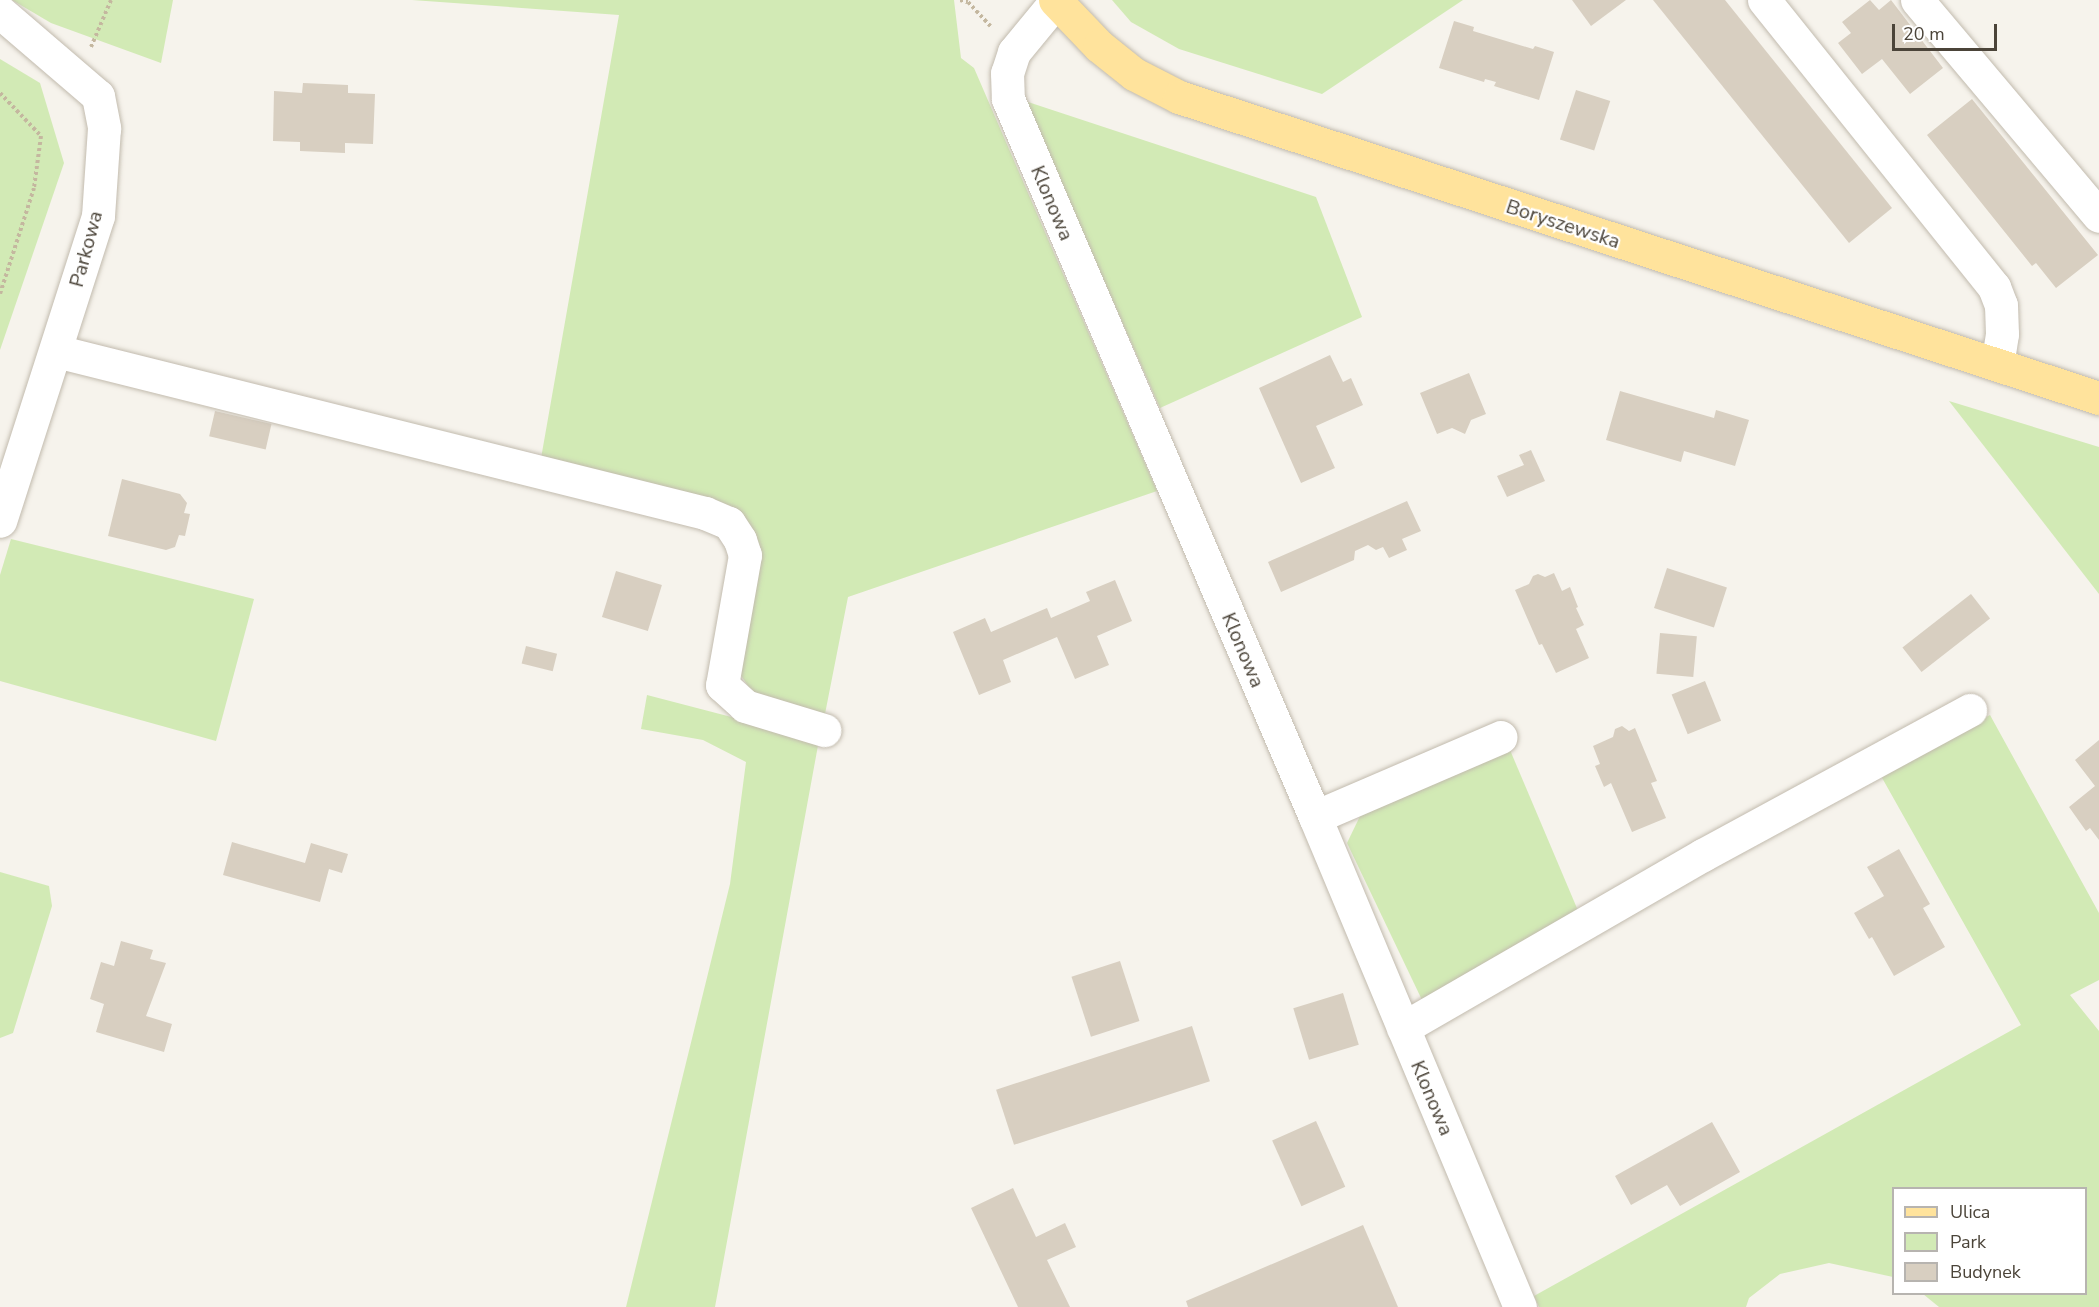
<!DOCTYPE html>
<style>
body{margin:0}
#map{position:relative;width:2099px;height:1307px;overflow:hidden;background:#f6f3ec;font-family:"Nunito Sans",sans-serif}
div>[style]{position:absolute}
.green>*{inset:0;background:#d2eab5}
.building>*{inset:0;background:#d8cfc1;transform-origin:0 0}
.path>*{height:4px;margin-top:-2px;transform-origin:0;background:repeating-linear-gradient(90deg,#c4b79f 0 3px,transparent 0 6px)}
.roads{filter:drop-shadow(0 0 2px #c2bbae) drop-shadow(0 0 2px #c2bbae)}
.minor>*{height:33px;margin:-16.5px;padding:0 16.5px;transform-origin:16.5px;border-radius:16.5px;background:#fff}
.major>*{height:33px;margin:-16.5px;padding:0 16.5px;transform-origin:16.5px;border-radius:16.5px;background:#ffe39c}
span{translate:-50% -50%;white-space:nowrap;text-align:center;line-height:1.15;-webkit-text-stroke:4.5px #fff;paint-order:stroke}
.street-label{font-size:20px;color:#4b4439}
.legend{position:absolute;left:1892px;top:1187px;width:195px;height:108px;box-sizing:border-box;background:#fff;border:2px solid #b7b4b0;margin:0;padding:8px 10px;list-style:none;font-size:18px;color:#4b4439}
.legend li{display:flex;align-items:center;gap:12px;height:30px}
.legend b{width:30px;border:2px solid #b7b4b0}
.scale{position:absolute;left:1892px;top:24px;width:105px;height:27px;box-sizing:border-box;border:3px solid #4b4439;border-top:0;padding-left:8px;font-size:18px;line-height:21px;white-space:nowrap;color:#4b4439;-webkit-text-stroke:4px #fff;paint-order:stroke}
</style>
<div id="map">
<div class="green">
<div style="clip-path:polygon(12px 0,173px 0,161px 63px,51px 23px)"></div>
<div style="clip-path:polygon(412px 0,954px 0,961px 58px,974px 68px,1157px 491px,848px 597px,824px 719px,758px 701px,736px 668px,735px 512px,540px 464px,619px 15px)"></div>
<div style="clip-path:polygon(1112px 0,1463px 0,1322px 94px,1179px 49px,1131px 22px)"></div>
<div style="clip-path:polygon(0 59px,40px 83px,64px 163px,0 350px)"></div>
<div style="clip-path:polygon(1025px 101px,1316px 197px,1362px 317px,1160px 408px)"></div>
<div style="clip-path:polygon(1949px 401px,2099px 447px,2099px 594px)"></div>
<div style="clip-path:polygon(11px 539px,254px 599px,216px 741px,0 681px,0 575px)"></div>
<div style="clip-path:polygon(647px 695px,819px 740px,715px 1307px,626px 1307px,730px 884px,746px 762px,703px 740px,641px 729px)"></div>
<div style="clip-path:polygon(1990px 715px,2099px 913px,2099px 980px,2070px 995px,2099px 1031px,2099px 1307px,1939px 1307px,1923px 1294px,2086px 1294px,2086px 1188px,1894px 1188px,1893px 1277px,1829px 1263px,1780px 1274px,1749px 1298px,1746px 1307px,1539px 1307px,1534px 1296px,2021px 1025px,1881px 776px)"></div>
<div style="clip-path:polygon(1510px 750px,1579px 913px,1422px 1000px,1347px 843px,1362px 812px)"></div>
<div style="clip-path:polygon(0 872px,49px 886px,52px 906px,13px 1033px,0 1038px)"></div>
</div>
<div class="building">
<div style="clip-path:polygon(1572px 0,1626px 0,1591px 26px)"></div>
<div style="clip-path:polygon(1653px 0,1725px 0,1892px 208px,1849px 243px)"></div>
<div style="clip-path:polygon(1870px 0,1879px 10px,1891px 0,1943px 68px,1910px 94px,1882px 59px,1862px 74px,1838px 43px,1851px 33px,1842px 22px)"></div>
<div style="clip-path:polygon(1454px 21px,1474px 27px,1473px 31px,1533px 49px,1535px 46px,1554px 52px,1539px 100px,1494px 86px,1496px 82px,1485px 79px,1484px 82px,1439px 68px)"></div>
<div style="clip-path:polygon(303px 83px,348px 85px,348px 93px,375px 94px,373px 144px,345px 143px,345px 153px,300px 151px,300px 142px,273px 141px,274px 91px,302px 93px)"></div>
<div style="left:1576px;top:90px;width:36px;height:52px;rotate:18deg"></div>
<div style="clip-path:polygon(1972px 99px,2098px 255px,2056px 288px,2036px 263px,2032px 266px,1927px 135px)"></div>
<div style="clip-path:polygon(1330px 355px,1343px 382px,1351px 378px,1363px 405px,1316px 426px,1335px 468px,1301px 483px,1259px 388px)"></div>
<div style="clip-path:polygon(1469px 373px,1486px 414px,1471px 420px,1465px 434px,1452px 428px,1437px 434px,1420px 393px)"></div>
<div style="clip-path:polygon(1620px 391px,1714px 418px,1716px 410px,1749px 420px,1735px 466px,1684px 451px,1681px 462px,1606px 440px)"></div>
<div style="left:215px;top:411px;width:58px;height:26px;rotate:13deg"></div>
<div style="clip-path:polygon(1531px 450px,1545px 481px,1507px 497px,1497px 476px,1524px 465px,1519px 455px)"></div>
<div style="clip-path:polygon(122px 479px,180px 494px,187px 503px,184px 513px,190px 514px,185px 536px,179px 535px,175px 547px,166px 550px,108px 536px)"></div>
<div style="clip-path:polygon(1407px 501px,1421px 531px,1402px 539px,1407px 550px,1389px 558px,1383px 547px,1376px 550px,1368px 545px,1355px 551px,1354px 560px,1281px 592px,1268px 562px)"></div>
<div style="left:1667px;top:568px;width:63px;height:42px;rotate:18deg"></div>
<div style="left:616px;top:571px;width:48px;height:48px;rotate:17deg"></div>
<div style="clip-path:polygon(1554px 573px,1562px 591px,1570px 587px,1578px 607px,1576px 608px,1584px 625px,1576px 629px,1589px 658px,1556px 673px,1542px 644px,1539px 645px,1515px 590px,1529px 584px,1533px 576px,1538px 574px,1545px 577px)"></div>
<div style="clip-path:polygon(1115px 580px,1132px 621px,1097px 636px,1109px 665px,1075px 679px,1057px 637px,1003px 660px,1011px 682px,979px 695px,953px 632px,985px 618px,991px 632px,1047px 608px,1051px 618px,1090px 601px,1086px 592px)"></div>
<div style="left:1971px;top:594px;width:31px;height:87px;rotate:52deg"></div>
<div style="left:1660px;top:633px;width:37px;height:41px;rotate:5deg"></div>
<div style="left:526px;top:646px;width:32px;height:18px;rotate:14deg"></div>
<div style="left:1705px;top:681px;width:43px;height:36px;rotate:68deg"></div>
<div style="clip-path:polygon(1622px 726px,1629px 731px,1635px 728px,1657px 781px,1651px 783px,1666px 818px,1632px 832px,1611px 783px,1604px 787px,1595px 766px,1600px 764px,1593px 746px,1613px 737px,1615px 729px)"></div>
<div style="clip-path:polygon(2099px 740px,2099px 840px,2090px 828px,2086px 831px,2069px 807px,2095px 786px,2075px 760px)"></div>
<div style="clip-path:polygon(232px 842px,305px 863px,311px 843px,348px 854px,342px 873px,329px 869px,320px 902px,223px 875px)"></div>
<div style="clip-path:polygon(1899px 849px,1930px 904px,1923px 908px,1945px 947px,1894px 976px,1872px 937px,1869px 939px,1854px 913px,1884px 896px,1867px 867px)"></div>
<div style="clip-path:polygon(121px 941px,153px 950px,150px 959px,166px 963px,146px 1016px,172px 1024px,164px 1052px,96px 1032px,104px 1004px,90px 999px,101px 962px,114px 966px)"></div>
<div style="left:1120px;top:961px;width:63px;height:51px;rotate:72deg"></div>
<div style="left:1343px;top:993px;width:54px;height:52px;rotate:73deg"></div>
<div style="left:1192px;top:1026px;width:58px;height:206px;rotate:72deg"></div>
<div style="left:1316px;top:1121px;width:72px;height:48px;rotate:66deg"></div>
<div style="clip-path:polygon(1712px 1122px,1740px 1172px,1680px 1206px,1667px 1185px,1631px 1205px,1615px 1176px)"></div>
<div style="clip-path:polygon(1013px 1188px,1036px 1237px,1065px 1223px,1076px 1247px,1047px 1260px,1070px 1307px,1018px 1307px,971px 1208px)"></div>
<div style="clip-path:polygon(1363px 1225px,1398px 1307px,1188px 1307px,1186px 1301px)"></div>
</div>
<div class="path">
<div style="left:960px;top:0;width:8px;rotate:14deg"></div>
<div style="left:968px;top:2px;width:33px;rotate:47deg"></div>
<div style="left:91px;top:47px;width:51px;rotate:-66.9deg"></div>
<div style="left:0;top:93px;width:59px;rotate:46.4deg"></div>
<div style="left:41px;top:136px;width:52px;rotate:97.7deg"></div>
<div style="left:34px;top:188px;width:111px;rotate:107.8deg"></div>
</div>
<div class="roads">
<div class="minor">
<div style="left:1764px;top:0;width:368px;rotate:51.3deg"></div>
<div style="left:1994px;top:287px;width:19px;rotate:69deg"></div>
<div style="left:2001px;top:305px;width:29px;rotate:88deg"></div>
<div style="left:2002px;top:334px;width:30px;rotate:99deg"></div>
<div style="left:1917px;top:0;width:282px;rotate:49.9deg"></div>
<div style="left:1056px;top:1px;width:66px;rotate:129.5deg"></div>
<div style="left:1014px;top:52px;width:22px;rotate:108deg"></div>
<div style="left:1007px;top:73px;width:26px;rotate:88deg"></div>
<div style="left:1008px;top:99px;width:781px;rotate:66.85deg"></div>
<div style="left:1315px;top:817px;width:531px;rotate:67.3deg"></div>
<div style="left:0;top:12px;width:129px;rotate:40.6deg"></div>
<div style="left:98px;top:96px;width:33px;rotate:79deg"></div>
<div style="left:104px;top:128px;width:88px;rotate:93.9deg"></div>
<div style="left:98px;top:216px;width:320px;rotate:107.8deg"></div>
<div style="left:56px;top:351px;width:669px;rotate:14.02deg"></div>
<div style="left:705px;top:513px;width:26px;rotate:23deg"></div>
<div style="left:729px;top:523px;width:20px;rotate:57deg"></div>
<div style="left:740px;top:540px;width:16px;rotate:72deg"></div>
<div style="left:745px;top:555px;width:132px;rotate:100deg"></div>
<div style="left:722px;top:685px;width:31px;rotate:42deg"></div>
<div style="left:745px;top:706px;width:83px;rotate:16.9deg"></div>
<div style="left:1315px;top:817px;width:202px;rotate:-23.3deg"></div>
<div style="left:1403px;top:1028px;width:346px;rotate:-30deg"></div>
<div style="left:1703px;top:855px;width:304px;rotate:-28.5deg"></div>
</div>
<div class="major">
<div style="left:1055px;top:0;width:64px;rotate:46.3deg"></div>
<div style="left:1099px;top:46px;width:45px;rotate:38.7deg"></div>
<div style="left:1134px;top:74px;width:51px;rotate:27.1deg"></div>
<div style="left:1179px;top:97px;width:968px;rotate:18.12deg"></div>
</div>
</div>
<div class="street-label">
<span style="left:1052px;top:203px;rotate:67deg">Klonowa</span>
<span style="left:1563px;top:224px;rotate:18deg">Boryszewska</span>
<span style="left:86px;top:249px;rotate:-75deg">Parkowa</span>
<span style="left:1243px;top:650px;rotate:67deg">Klonowa</span>
<span style="left:1432px;top:1098px;rotate:67deg">Klonowa</span>
</div>
<ul class="legend">
<li><b style="height:8px;background:#ffe39c"></b>Ulica</li>
<li><b style="height:16px;background:#d2eab5"></b>Park</li>
<li><b style="height:16px;background:#d8cfc1"></b>Budynek</li>
</ul>
<div class="scale">20 m</div>
</div>
